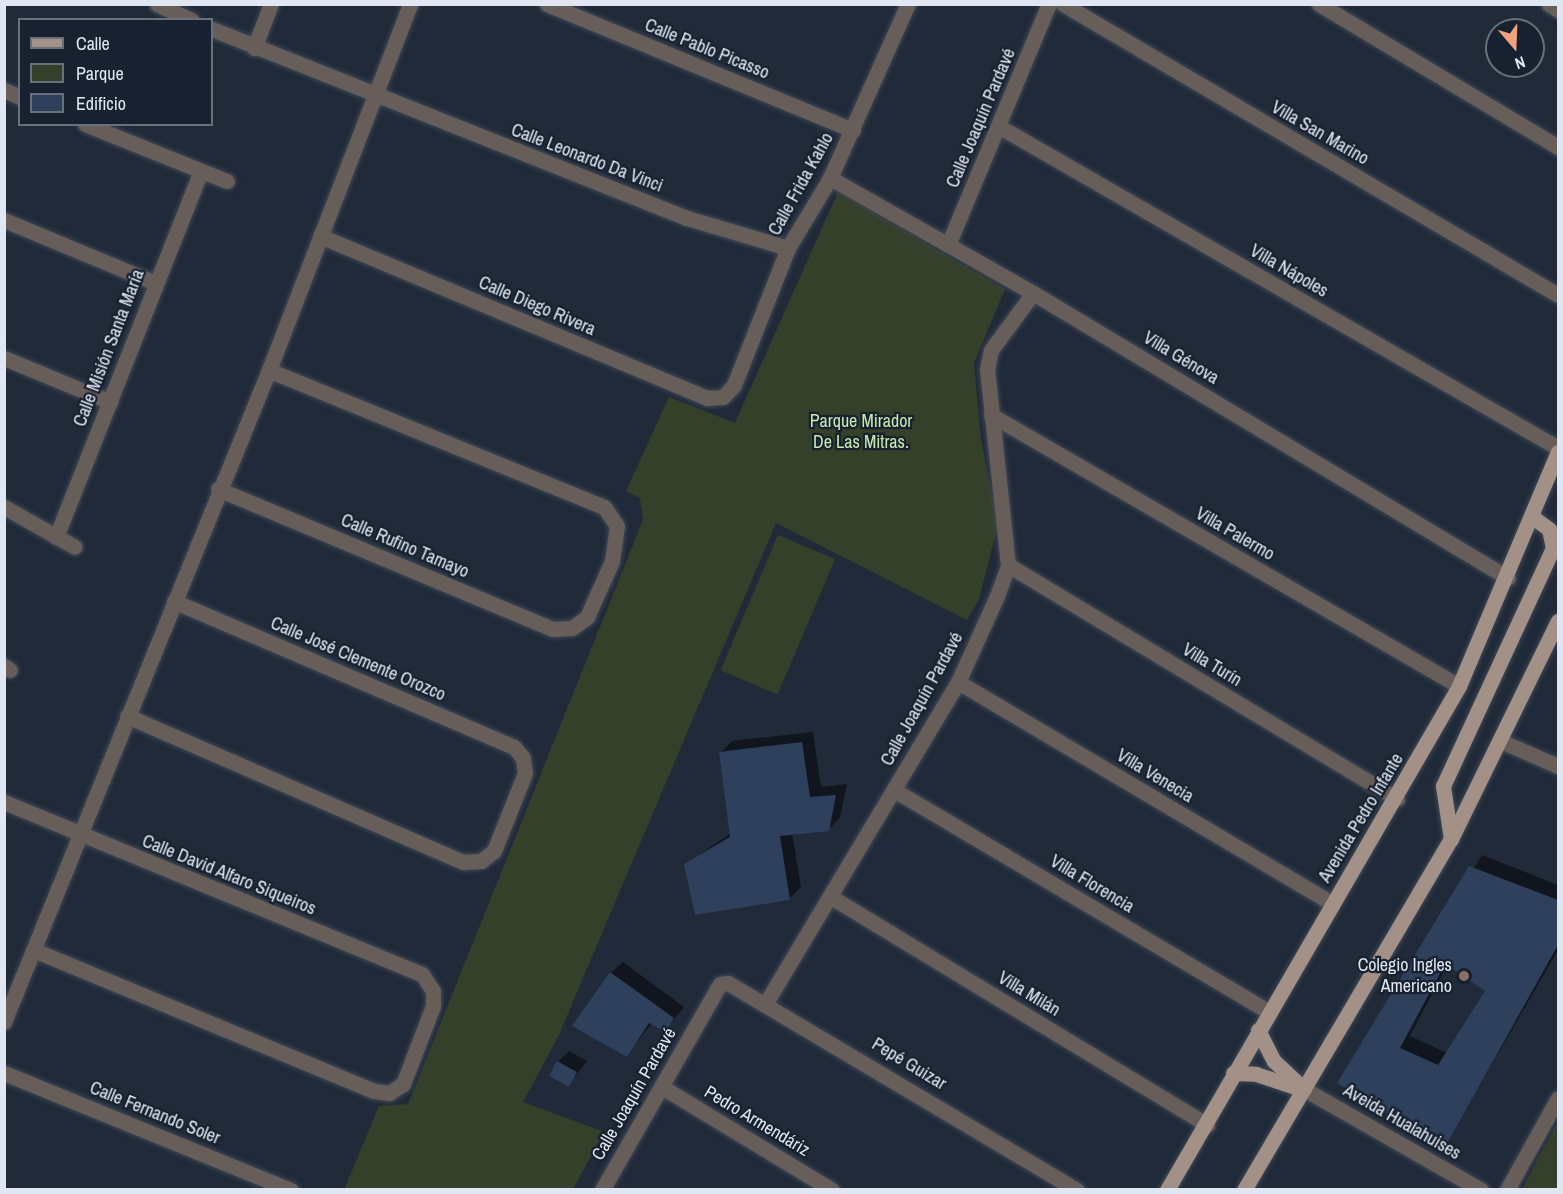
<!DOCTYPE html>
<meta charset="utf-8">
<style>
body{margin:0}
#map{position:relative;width:1563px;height:1194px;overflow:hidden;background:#202a39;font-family:"Archivo Narrow",sans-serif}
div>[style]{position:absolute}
.green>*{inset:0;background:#35402b;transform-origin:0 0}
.shadow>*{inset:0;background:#0007}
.building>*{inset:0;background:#2e405c;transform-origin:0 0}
.roads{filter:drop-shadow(0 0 2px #3f4857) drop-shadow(0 0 2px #3f4857)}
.minor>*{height:15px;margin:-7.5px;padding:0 7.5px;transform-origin:7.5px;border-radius:7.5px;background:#675e59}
.major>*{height:15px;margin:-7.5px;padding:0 7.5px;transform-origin:7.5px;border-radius:7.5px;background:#a39087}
.dots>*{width:16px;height:16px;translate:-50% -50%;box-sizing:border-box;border:3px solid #17212f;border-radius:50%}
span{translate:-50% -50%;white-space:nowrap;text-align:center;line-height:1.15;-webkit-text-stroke:4.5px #17212f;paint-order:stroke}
.street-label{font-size:18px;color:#e1e7f2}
.park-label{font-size:18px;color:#c8e8ae}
.poi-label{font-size:18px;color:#e1e7f2}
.right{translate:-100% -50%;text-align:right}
.frame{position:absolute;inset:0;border:6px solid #e1e7f2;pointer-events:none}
.legend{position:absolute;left:18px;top:18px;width:195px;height:108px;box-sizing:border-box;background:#17212f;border:2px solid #68707d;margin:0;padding:8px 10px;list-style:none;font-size:18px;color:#e1e7f2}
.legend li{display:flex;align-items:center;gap:12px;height:30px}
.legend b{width:30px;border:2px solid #68707d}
.north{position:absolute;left:1485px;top:18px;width:60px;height:60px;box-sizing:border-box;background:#17212f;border:2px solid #68707d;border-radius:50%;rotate:161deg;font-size:16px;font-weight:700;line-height:24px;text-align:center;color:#e1e7f2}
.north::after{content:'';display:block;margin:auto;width:21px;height:27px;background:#f1a17b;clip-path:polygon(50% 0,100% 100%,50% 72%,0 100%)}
</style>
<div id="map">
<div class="green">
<div style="clip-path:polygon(838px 192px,1005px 289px,974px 363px,981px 439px,998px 525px,979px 599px,967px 620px,776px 523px,558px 1037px,523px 1102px,604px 1132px,573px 1189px,344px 1190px,379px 1106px,408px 1104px,643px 520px,640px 498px,626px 491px,669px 397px,735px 423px)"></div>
<div style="left:778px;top:535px;width:62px;height:147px;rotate:23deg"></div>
<div style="clip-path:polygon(1558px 1121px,1558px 1189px,1522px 1189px)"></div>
</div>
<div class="shadow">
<div style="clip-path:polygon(813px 732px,821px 787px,847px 784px,840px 818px,828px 830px,792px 833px,801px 887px,789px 899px,686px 864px,731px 833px,720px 753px,732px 741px)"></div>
<div style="clip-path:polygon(evenodd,1482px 855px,1558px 885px,1558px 950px,1444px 1147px,1339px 1082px,1482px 855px,1448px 964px,1487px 991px,1447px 1053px,1410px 1036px,1448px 964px)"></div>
<div style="clip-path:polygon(623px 962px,684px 1007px,665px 1031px,652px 1023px,627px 1055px,611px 973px)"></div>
<div style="clip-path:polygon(569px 1051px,587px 1061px,568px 1086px,558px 1062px)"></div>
</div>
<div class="building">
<div style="clip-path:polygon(802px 742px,810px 797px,836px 795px,829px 831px,780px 836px,790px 900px,695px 915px,684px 864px,730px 837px,719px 752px)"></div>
<div style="clip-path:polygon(evenodd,1469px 866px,1558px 900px,1558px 945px,1444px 1149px,1337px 1083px,1469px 866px,1445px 964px,1485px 991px,1438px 1065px,1400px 1048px,1445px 964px)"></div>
<div style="clip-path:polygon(610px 972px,674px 1018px,666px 1032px,649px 1023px,627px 1057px,572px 1026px)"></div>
<div style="left:557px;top:1061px;width:23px;height:17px;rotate:29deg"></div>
</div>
<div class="roads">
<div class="minor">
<div style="left:157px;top:4px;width:38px;rotate:25deg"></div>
<div style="left:547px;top:4px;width:331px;rotate:22.4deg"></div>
<div style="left:1063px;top:4px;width:574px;rotate:30.45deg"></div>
<div style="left:1319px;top:4px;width:279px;rotate:30.9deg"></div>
<div style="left:1549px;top:4px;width:11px;rotate:34deg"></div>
<div style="left:212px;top:29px;width:511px;rotate:21.7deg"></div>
<div style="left:687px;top:218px;width:105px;rotate:16.5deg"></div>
<div style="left:254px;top:48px;width:47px;rotate:-68.9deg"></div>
<div style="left:4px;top:90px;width:17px;rotate:24deg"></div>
<div style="left:85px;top:124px;width:153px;rotate:21.9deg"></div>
<div style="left:1000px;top:127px;width:644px;rotate:29.91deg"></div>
<div style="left:830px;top:178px;width:233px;rotate:29.5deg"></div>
<div style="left:1033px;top:293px;width:554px;rotate:30.96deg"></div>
<div style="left:4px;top:220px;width:164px;rotate:22.6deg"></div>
<div style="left:320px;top:236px;width:420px;rotate:22.7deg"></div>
<div style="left:707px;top:398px;width:16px;rotate:-4deg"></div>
<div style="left:723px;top:397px;width:16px;rotate:-47deg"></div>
<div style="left:734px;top:385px;width:147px;rotate:-68.5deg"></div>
<div style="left:788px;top:248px;width:82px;rotate:-59deg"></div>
<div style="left:830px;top:178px;width:191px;rotate:-65.9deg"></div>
<div style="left:948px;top:245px;width:261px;rotate:-67.3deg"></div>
<div style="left:4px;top:358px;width:115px;rotate:22.5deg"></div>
<div style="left:991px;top:415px;width:541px;rotate:30.07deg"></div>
<div style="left:218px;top:489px;width:363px;rotate:22.7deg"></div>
<div style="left:553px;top:629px;width:19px;rotate:-3deg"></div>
<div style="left:572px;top:628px;width:19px;rotate:-36deg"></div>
<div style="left:587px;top:617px;width:61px;rotate:-65.9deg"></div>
<div style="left:612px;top:561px;width:35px;rotate:-82deg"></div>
<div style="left:617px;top:526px;width:23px;rotate:-124deg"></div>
<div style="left:604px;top:507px;width:362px;rotate:-157.8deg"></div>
<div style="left:4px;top:507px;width:81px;rotate:29.4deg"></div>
<div style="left:56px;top:537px;width:391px;rotate:-68.4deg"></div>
<div style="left:1008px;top:565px;width:454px;rotate:31deg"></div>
<div style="left:4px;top:666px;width:7px;rotate:34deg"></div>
<div style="left:958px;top:682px;width:434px;rotate:30.6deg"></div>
<div style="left:127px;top:716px;width:366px;rotate:23.5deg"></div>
<div style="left:463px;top:862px;width:18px;rotate:-3deg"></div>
<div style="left:481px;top:861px;width:16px;rotate:-38deg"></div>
<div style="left:494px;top:851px;width:84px;rotate:-68.3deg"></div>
<div style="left:525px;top:773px;width:15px;rotate:-98deg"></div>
<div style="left:523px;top:758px;width:14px;rotate:-129deg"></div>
<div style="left:514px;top:747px;width:370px;rotate:-156.8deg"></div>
<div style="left:1503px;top:742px;width:60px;rotate:23.6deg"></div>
<div style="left:894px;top:790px;width:436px;rotate:30.6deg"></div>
<div style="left:4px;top:802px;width:452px;rotate:22.4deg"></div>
<div style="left:422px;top:974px;width:20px;rotate:57deg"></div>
<div style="left:433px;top:991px;width:15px;rotate:90deg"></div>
<div style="left:433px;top:1006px;width:84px;rotate:111deg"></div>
<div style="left:403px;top:1084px;width:17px;rotate:147deg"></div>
<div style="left:389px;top:1093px;width:15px;rotate:-172deg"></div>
<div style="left:374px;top:1091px;width:369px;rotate:-157.5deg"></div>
<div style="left:831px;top:897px;width:440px;rotate:31.2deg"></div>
<div style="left:767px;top:1001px;width:372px;rotate:-59.1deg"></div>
<div style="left:958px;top:682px;width:94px;rotate:-65.6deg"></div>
<div style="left:997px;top:596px;width:33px;rotate:-70deg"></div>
<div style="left:1008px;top:565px;width:196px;rotate:-96.1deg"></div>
<div style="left:987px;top:370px;width:20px;rotate:-79deg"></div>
<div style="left:991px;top:350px;width:71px;rotate:-53.6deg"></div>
<div style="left:4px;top:1022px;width:704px;rotate:-67.88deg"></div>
<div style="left:269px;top:370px;width:392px;rotate:-68.9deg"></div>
<div style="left:4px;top:1073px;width:310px;rotate:22.2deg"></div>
<div style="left:662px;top:1087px;width:199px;rotate:31.2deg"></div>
<div style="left:1304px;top:1089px;width:204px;rotate:29.7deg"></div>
<div style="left:602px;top:1190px;width:237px;rotate:-60.2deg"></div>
<div style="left:720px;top:984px;width:8px;rotate:-7deg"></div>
<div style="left:728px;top:983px;width:406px;rotate:30.7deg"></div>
<div style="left:1507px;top:1190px;width:105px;rotate:-61deg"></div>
</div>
<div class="major">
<div style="left:1451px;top:839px;width:54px;rotate:-98.6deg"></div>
<div style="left:1443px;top:786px;width:262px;rotate:-65.2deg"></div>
<div style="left:1553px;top:548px;width:19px;rotate:-102deg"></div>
<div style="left:1549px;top:529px;width:19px;rotate:-144deg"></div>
<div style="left:1258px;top:1030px;width:35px;rotate:63deg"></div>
<div style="left:1274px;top:1061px;width:41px;rotate:43deg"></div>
<div style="left:1233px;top:1073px;width:23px;rotate:2deg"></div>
<div style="left:1256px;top:1074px;width:44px;rotate:18.4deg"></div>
<div style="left:1167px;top:1190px;width:582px;rotate:-59.91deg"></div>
<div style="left:1459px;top:686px;width:254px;rotate:-67.1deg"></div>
<div style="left:1244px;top:1190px;width:407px;rotate:-59.5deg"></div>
<div style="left:1451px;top:839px;width:243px;rotate:-63.9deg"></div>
</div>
</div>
<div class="dots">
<div style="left:1464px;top:976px;background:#8d6e63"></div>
</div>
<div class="street-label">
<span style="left:707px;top:49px;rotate:22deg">Calle Pablo Picasso</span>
<span style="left:981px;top:118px;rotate:-67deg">Calle Joaquín Pardavé</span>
<span style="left:1320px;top:133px;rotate:30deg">Villa San Marino</span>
<span style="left:587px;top:158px;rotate:21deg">Calle Leonardo Da Vinci</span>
<span style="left:801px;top:184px;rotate:-61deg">Calle Frida Kahlo</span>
<span style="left:1289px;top:271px;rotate:30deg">Villa Nápoles</span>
<span style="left:537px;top:306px;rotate:23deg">Calle Diego Rivera</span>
<span style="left:109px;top:348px;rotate:-69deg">Calle Misión Santa María</span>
<span style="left:1181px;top:358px;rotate:31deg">Villa Génova</span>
<span style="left:1235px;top:534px;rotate:30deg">Villa Palermo</span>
<span style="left:405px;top:546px;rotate:23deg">Calle Rufino Tamayo</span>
<span style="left:358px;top:659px;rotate:23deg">Calle José Clemente Orozco</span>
<span style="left:1212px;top:665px;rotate:31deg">Villa Turín</span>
<span style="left:922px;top:699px;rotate:-61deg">Calle Joaquín Pardavé</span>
<span style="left:1155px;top:776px;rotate:31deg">Villa Venecia</span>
<span style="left:1361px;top:818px;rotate:-59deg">Avenida Pedro Infante</span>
<span style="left:229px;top:875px;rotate:22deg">Calle David Alfaro Siqueiros</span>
<span style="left:1092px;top:884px;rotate:31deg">Villa Florencia</span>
<span style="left:1029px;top:994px;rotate:31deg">Villa Milán</span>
<span style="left:909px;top:1064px;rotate:31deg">Pepé Guizar</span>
<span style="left:634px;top:1094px;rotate:-60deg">Calle Joaquín Pardavé</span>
<span style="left:155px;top:1113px;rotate:22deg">Calle Fernando Soler</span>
<span style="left:757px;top:1121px;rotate:31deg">Pedro Armendáriz</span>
<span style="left:1402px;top:1122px;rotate:30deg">Aveida Hualahuises</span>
</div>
<div class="park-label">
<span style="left:861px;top:432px">Parque Mirador<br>De Las Mitras.</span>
</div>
<div class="poi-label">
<span class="right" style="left:1452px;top:976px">Colegio Ingles<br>Americano</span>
</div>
<div class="frame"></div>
<ul class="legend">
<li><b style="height:8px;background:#a39087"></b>Calle</li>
<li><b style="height:16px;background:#35402b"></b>Parque</li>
<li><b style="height:16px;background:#2e405c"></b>Edificio</li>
</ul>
<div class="north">N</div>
</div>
